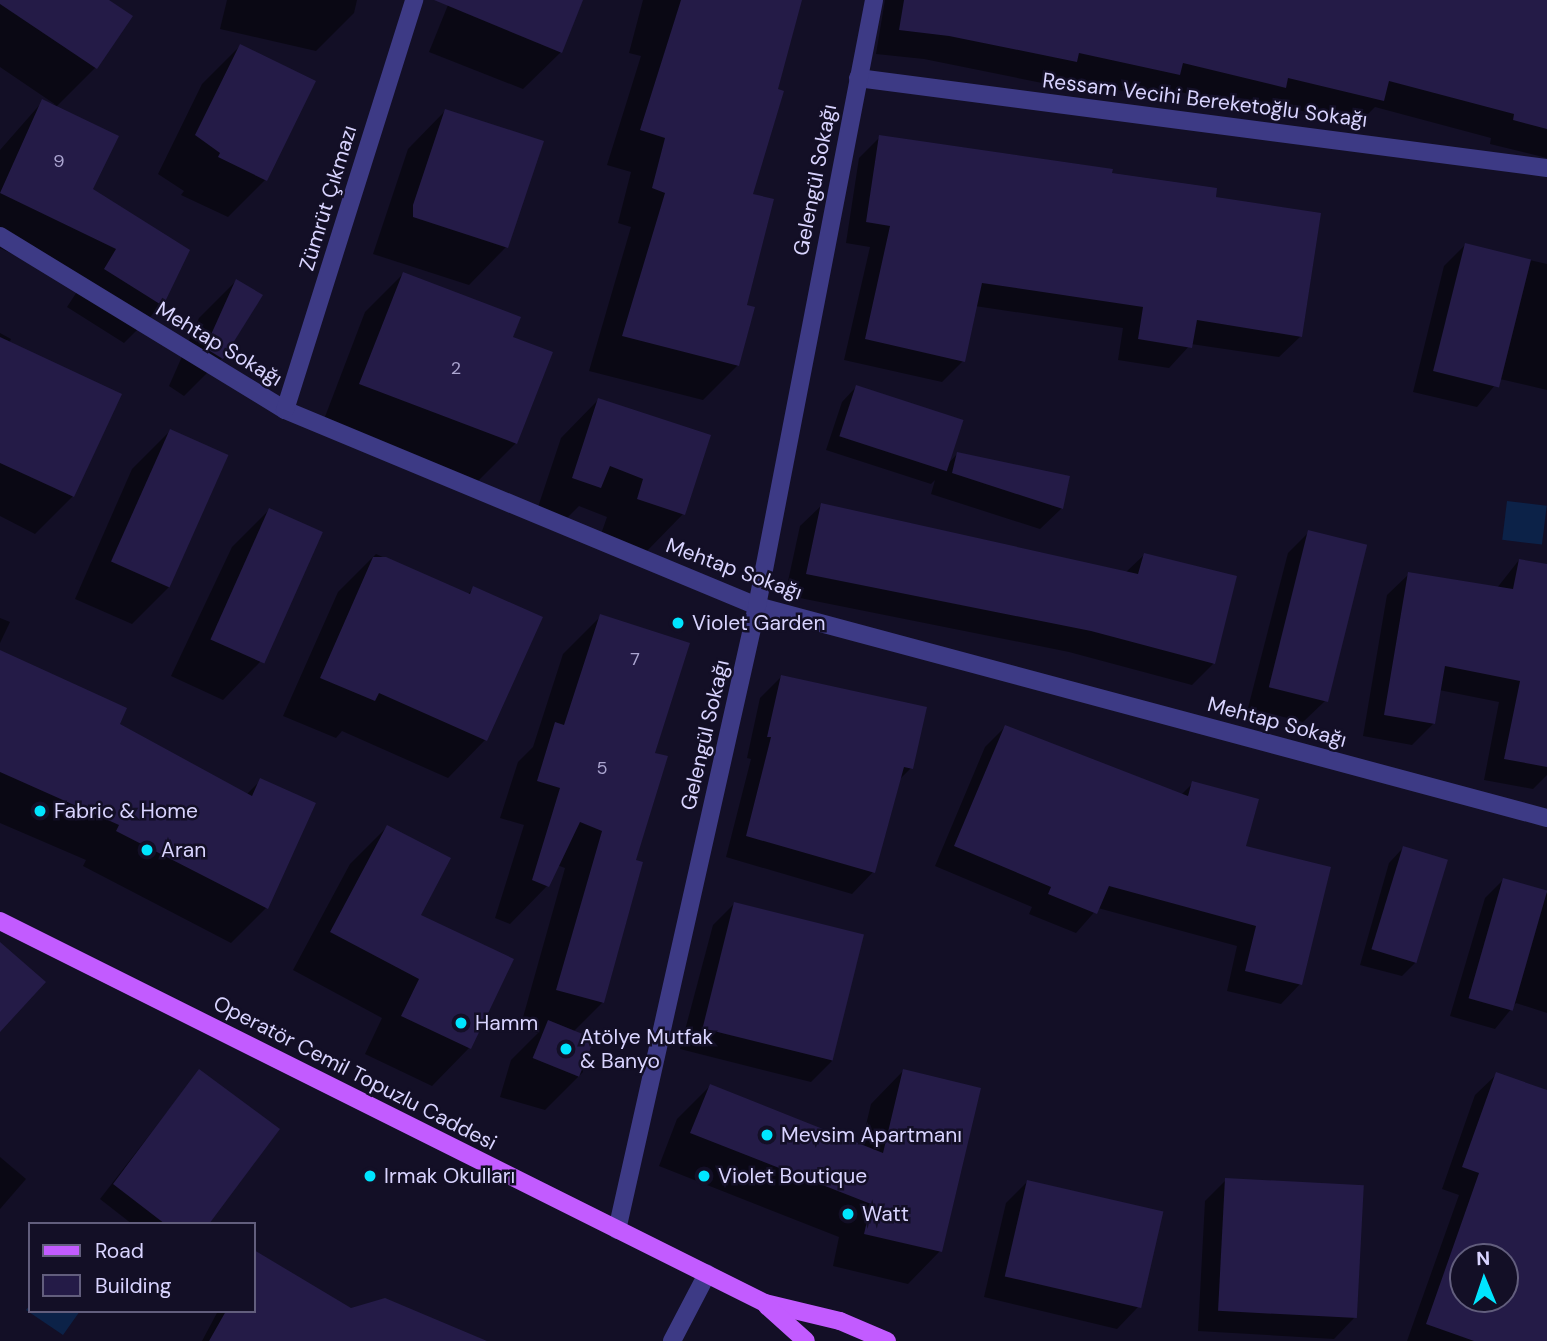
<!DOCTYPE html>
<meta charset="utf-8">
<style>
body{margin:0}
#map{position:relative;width:1547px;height:1341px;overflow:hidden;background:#130f26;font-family:"DM Sans",sans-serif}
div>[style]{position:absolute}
.water>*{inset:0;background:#0c2248;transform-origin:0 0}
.shadow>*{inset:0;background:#0007}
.building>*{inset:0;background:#241b47;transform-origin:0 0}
.minor>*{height:18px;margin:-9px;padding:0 9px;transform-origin:9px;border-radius:9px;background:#3d3a85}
.primary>*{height:18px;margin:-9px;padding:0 9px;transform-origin:9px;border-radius:9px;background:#c25bff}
.dots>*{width:19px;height:19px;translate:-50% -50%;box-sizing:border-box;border:4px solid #130f26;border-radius:50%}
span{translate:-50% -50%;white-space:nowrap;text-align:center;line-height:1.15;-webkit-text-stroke:5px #130f26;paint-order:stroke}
.number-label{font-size:18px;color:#aca6d1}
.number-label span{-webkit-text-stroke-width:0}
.street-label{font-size:21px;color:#d9d4ff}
.poi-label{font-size:21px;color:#d9d4ff}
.left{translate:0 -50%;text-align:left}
.legend{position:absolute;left:28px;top:1222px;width:228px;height:91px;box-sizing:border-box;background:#130f26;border:2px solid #625e7d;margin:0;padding:9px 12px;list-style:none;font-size:21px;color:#d9d4ff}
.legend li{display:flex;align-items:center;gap:14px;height:35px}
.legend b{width:35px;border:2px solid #625e7d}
.north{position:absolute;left:1449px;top:1243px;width:70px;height:70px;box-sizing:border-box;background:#130f26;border:2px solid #625e7d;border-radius:50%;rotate:358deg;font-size:19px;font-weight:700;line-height:28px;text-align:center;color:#d9d4ff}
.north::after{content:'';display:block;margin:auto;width:24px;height:32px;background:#00e5ff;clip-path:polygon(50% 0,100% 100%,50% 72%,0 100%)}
</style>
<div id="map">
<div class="water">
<div style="left:1507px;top:501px;width:40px;height:39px;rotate:7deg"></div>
<div style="clip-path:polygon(30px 1305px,30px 1311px,80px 1311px,63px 1335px,26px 1310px)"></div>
</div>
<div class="shadow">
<div style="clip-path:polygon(0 0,106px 0,130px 17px,95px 68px,56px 107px,90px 189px,162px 305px,124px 343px,67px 307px,80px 287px,0 248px,0 150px,43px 101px,56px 105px,0 67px)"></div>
<div style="clip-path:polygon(227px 0,357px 0,354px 13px,316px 51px,220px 29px)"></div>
<div style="clip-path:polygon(450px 0,581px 0,561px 52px,523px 89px,429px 52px)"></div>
<div style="clip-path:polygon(643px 0,800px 0,750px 195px,738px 365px,703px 400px,589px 371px,631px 227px,618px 223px,631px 172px,607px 165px,641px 56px,629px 53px)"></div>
<div style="clip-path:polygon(885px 0,1547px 0,1547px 158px,1490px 144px,1491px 138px,1375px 107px,1358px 124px,1268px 103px,1260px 111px,1164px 88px,1154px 98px,1060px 77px,1052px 85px,924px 59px,876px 54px)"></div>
<div style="clip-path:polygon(240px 46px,265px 180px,228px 217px,181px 195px,184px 191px,158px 174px,202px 84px)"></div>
<div style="clip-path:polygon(445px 111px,506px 247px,469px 285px,373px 254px,408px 149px)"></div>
<div style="clip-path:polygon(880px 137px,1110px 175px,1301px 336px,1279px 357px,1191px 344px,1169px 368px,1118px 360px,1123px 328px,975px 306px,963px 361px,942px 382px,844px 360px,870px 247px,846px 243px,859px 158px)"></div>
<div style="clip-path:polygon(1465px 245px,1547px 264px,1547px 390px,1500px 379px,1477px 407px,1413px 392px,1444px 266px)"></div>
<div style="clip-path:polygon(403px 274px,511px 338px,516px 443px,478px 481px,323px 422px,365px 312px)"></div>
<div style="clip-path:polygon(236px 281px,222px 358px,184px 396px,169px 386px,199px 318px)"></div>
<div style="clip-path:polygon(0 333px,11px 339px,9px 343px,73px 496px,35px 534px,0 516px)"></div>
<div style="clip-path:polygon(856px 387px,947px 465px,958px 453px,1062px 508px,1040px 529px,931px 494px,935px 480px,931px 484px,826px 450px,842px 402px)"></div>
<div style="clip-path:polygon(598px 400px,683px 514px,646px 552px,600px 537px,607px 517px,579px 506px,561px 524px,535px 516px,561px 438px)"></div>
<div style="clip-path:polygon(170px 431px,169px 587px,132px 624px,75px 599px,132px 469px)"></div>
<div style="clip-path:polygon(822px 505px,1125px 573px,1144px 555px,1235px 577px,1213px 664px,1192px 685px,1069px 652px,785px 595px,800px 526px)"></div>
<div style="clip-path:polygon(269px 510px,260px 662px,223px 700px,171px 676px,232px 547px)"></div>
<div style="clip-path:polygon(1309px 532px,1325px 701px,1303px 722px,1248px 708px,1288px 553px)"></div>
<div style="clip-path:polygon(376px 554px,467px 595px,474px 588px,485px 740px,448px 778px,342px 731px,336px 738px,283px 716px,338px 592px)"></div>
<div style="clip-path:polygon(1519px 560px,1547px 566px,1547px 775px,1533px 789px,1484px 780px,1499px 702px,1439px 690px,1434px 723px,1412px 745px,1363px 736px,1387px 595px,1409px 574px,1497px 588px)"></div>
<div style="clip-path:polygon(601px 616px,653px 754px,603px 1002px,573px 1032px,583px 1072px,545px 1110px,500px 1097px,511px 1060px,538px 1033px,520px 1028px,565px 868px,557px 865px,547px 886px,510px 924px,495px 918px,524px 825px,500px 818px,518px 762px,533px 747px,563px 654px)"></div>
<div style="clip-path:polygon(0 618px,10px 622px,0 643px)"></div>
<div style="clip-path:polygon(0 652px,117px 725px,247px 794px,261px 780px,266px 908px,231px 943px,83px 866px,86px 860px,0 823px)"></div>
<div style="clip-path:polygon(781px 677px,911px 768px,898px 781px,873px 872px,852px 894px,726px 857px,751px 759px,747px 758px,760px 698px)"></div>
<div style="clip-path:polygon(1005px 727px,1181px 795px,1193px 783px,1244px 847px,1300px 984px,1281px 1004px,1227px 991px,1237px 946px,1098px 908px,1076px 933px,1029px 914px,1032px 907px,935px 866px,985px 747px)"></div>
<div style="clip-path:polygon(387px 827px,469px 1048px,432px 1086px,365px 1054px,382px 1018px,293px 970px,350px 864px)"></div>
<div style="clip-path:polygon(1403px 848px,1416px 962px,1402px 976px,1360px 965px,1389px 863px)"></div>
<div style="clip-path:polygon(1503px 880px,1547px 893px,1547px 1013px,1516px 1003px,1495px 1029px,1450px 1016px,1485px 898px)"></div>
<div style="clip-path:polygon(734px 904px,832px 1061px,811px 1082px,680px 1049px,713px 925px)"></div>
<div style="clip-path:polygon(199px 1071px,207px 1224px,132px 1224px,100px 1199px)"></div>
<div style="clip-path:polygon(903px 1071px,940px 1251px,908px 1284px,833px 1266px,839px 1237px,659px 1166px,677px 1119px,710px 1086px,861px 1146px,871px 1104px)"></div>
<div style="clip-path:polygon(evenodd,1497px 1074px,1547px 1091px,1547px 1341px,1407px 1341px,1459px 1195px,1442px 1189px,1475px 1095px,1497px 1074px,1463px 1257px,1505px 1257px,1505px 1299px,1463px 1299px,1463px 1257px)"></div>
<div style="clip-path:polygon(0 1157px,26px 1179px,0 1209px)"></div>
<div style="clip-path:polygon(1226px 1180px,1355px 1317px,1334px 1339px,1198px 1331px,1205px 1201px)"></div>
<div style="clip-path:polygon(1027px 1182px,1138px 1307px,1117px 1329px,984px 1297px,1006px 1203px)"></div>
<div style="clip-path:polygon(259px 1255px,351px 1310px,454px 1341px,202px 1341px,218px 1311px,254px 1311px,254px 1261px)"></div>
</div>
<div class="building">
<div style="clip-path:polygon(0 0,109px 0,133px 16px,97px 69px,0 4px)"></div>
<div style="clip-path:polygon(434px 0,583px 0,562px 53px)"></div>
<div style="clip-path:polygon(681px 0,802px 0,778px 89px,784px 91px,753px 194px,774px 199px,747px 305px,755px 307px,739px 366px,622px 336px,665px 193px,652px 188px,665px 138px,640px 130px)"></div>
<div style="clip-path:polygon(904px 0,1547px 0,1547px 129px,1513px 120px,1514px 114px,1389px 81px,1384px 101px,1288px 78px,1286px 88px,1183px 63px,1180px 75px,1079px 53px,1077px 62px,949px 36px,899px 30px)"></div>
<div style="clip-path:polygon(240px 44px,316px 81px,267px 181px,218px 157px,220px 153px,195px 135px)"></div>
<div style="clip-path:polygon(42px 99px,119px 136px,93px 189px,190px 250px,163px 306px,104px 269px,116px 249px,0 193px)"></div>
<div style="clip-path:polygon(445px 109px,544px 141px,508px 248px,413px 217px,413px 205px)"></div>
<div style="clip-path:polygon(879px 135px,1113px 169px,1112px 173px,1217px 188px,1216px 197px,1321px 213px,1302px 337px,1197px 320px,1192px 348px,1138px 339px,1143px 307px,982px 283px,965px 362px,865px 339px,890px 226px,866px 222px)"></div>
<div style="left:1465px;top:243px;width:68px;height:132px;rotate:14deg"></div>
<div style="clip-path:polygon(403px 272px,521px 317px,513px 337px,553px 352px,517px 444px,359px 384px)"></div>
<div style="clip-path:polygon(236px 279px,263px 295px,223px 359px,205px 348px)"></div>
<div style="clip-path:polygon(0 337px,122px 394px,74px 497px,0 463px)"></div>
<div style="left:856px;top:385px;width:113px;height:54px;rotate:18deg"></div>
<div style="clip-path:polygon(598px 398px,711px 435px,685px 515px,637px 499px,643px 479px,610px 466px,601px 488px,572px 478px)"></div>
<div style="left:170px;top:429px;width:64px;height:145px;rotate:24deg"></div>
<div style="clip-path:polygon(957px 452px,1070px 476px,1063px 509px,952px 473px)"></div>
<div style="clip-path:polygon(821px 503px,1138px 574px,1144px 553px,1237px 576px,1215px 664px,1091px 631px,806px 574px)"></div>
<div style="left:269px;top:508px;width:59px;height:144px;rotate:24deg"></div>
<div style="left:1308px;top:530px;width:61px;height:162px;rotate:14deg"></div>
<div style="clip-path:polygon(373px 557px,386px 557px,470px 594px,473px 586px,543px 617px,487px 741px,379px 693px,375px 701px,320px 678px)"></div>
<div style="clip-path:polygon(1519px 559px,1547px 564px,1547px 767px,1504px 759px,1520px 681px,1445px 666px,1435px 724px,1384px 715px,1408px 572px,1513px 589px)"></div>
<div style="clip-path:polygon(600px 614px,690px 643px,655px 753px,668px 756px,636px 860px,643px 862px,604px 1003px,556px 990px,602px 831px,580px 822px,549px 887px,532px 880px,560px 788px,537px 781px,555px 722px,564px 725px)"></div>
<div style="clip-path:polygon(0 650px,127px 708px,120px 724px,252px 796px,260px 778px,316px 803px,268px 909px,116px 831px,119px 825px,0 772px)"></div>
<div style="clip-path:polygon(781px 675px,927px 707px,913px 769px,904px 767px,875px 873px,746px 836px,771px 737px,767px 737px)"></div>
<div style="clip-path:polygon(1005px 725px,1188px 796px,1192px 781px,1259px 799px,1246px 846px,1331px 867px,1302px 985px,1245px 971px,1256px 926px,1109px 886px,1097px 914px,1048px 894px,1051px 887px,954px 846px)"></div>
<div style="clip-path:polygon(387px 825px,451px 858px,421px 915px,514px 959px,471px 1049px,401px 1016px,419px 979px,330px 932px)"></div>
<div style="left:1403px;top:846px;width:47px;height:108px;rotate:17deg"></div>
<div style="left:1503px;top:878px;width:46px;height:125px;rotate:16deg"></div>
<div style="left:734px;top:902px;width:134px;height:130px;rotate:14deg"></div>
<div style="clip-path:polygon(0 942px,46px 982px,0 1032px)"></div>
<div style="left:548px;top:1020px;width:50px;height:41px;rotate:22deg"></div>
<div style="clip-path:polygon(199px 1069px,280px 1129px,209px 1224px,165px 1224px,113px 1184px)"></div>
<div style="clip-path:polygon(903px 1069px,981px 1088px,942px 1252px,864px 1234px,871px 1204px,690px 1133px,710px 1084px,883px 1153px)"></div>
<div style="clip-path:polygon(evenodd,1496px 1072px,1547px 1090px,1547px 1341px,1474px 1341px,1426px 1324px,1479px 1173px,1462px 1167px,1496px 1072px,1463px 1257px,1505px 1257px,1505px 1299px,1463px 1299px,1463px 1257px)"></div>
<div style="left:1225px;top:1178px;width:139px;height:133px;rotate:3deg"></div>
<div style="left:1027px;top:1180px;width:140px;height:99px;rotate:13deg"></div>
<div style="clip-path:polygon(254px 1250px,351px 1308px,385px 1298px,487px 1341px,209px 1341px,226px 1311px,254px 1311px)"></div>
</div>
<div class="minor">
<div style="left:858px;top:78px;width:695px;rotate:7.44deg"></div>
<div style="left:0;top:236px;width:334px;rotate:31.4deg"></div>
<div style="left:285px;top:410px;width:511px;rotate:22.55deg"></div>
<div style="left:757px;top:606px;width:818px;rotate:15.02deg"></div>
<div style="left:285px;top:410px;width:430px;rotate:-72.5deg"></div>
<div style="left:617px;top:1230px;width:640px;rotate:-77.35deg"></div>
<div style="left:757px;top:606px;width:617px;rotate:-79.07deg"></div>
<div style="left:672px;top:1341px;width:76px;rotate:-62.4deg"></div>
</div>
<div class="primary">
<div style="left:0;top:921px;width:855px;rotate:26.54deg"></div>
<div style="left:765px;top:1303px;width:77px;rotate:13.5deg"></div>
<div style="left:840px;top:1321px;width:51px;rotate:23.1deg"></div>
<div style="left:767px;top:1306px;width:52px;rotate:41.9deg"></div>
</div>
<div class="dots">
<div style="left:678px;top:623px;background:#00e5ff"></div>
<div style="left:40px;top:811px;background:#00e5ff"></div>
<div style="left:147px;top:850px;background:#00e5ff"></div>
<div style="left:461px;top:1023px;background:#00e5ff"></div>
<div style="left:566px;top:1049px;background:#00e5ff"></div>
<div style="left:767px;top:1135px;background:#00e5ff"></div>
<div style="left:370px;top:1176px;background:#00e5ff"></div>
<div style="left:704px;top:1176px;background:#00e5ff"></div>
<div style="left:848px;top:1214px;background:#00e5ff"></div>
</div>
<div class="number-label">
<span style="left:59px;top:161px">9</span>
<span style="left:456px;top:368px">2</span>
<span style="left:635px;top:659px">7</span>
<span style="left:602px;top:768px">5</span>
</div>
<div class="street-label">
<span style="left:1205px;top:100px;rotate:7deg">Ressam Vecihi Bereketoğlu Sokağı</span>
<span style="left:815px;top:180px;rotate:-79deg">Gelengül Sokağı</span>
<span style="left:328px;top:198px;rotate:-73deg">Zümrüt Çıkmazı</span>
<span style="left:219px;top:344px;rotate:31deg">Mehtap Sokağı</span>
<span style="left:734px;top:569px;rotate:20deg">Mehtap Sokağı</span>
<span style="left:1277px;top:722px;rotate:15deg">Mehtap Sokağı</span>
<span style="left:705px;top:735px;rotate:-77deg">Gelengül Sokağı</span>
<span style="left:355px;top:1073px;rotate:27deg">Operatör Cemil Topuzlu Caddesi</span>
</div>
<div class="poi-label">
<span class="left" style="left:692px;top:623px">Violet Garden</span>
<span class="left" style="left:54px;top:811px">Fabric &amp; Home</span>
<span class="left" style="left:161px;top:850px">Aran</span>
<span class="left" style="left:475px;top:1023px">Hamm</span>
<span class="left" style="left:580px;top:1049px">Atölye Mutfak<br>&amp; Banyo</span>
<span class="left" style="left:781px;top:1135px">Mevsim Apartmanı</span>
<span class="left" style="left:384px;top:1176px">Irmak Okulları</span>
<span class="left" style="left:718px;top:1176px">Violet Boutique</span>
<span class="left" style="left:862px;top:1214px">Watt</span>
</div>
<ul class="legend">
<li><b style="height:9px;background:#c25bff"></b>Road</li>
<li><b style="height:19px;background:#241b47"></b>Building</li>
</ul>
<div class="north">N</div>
</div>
